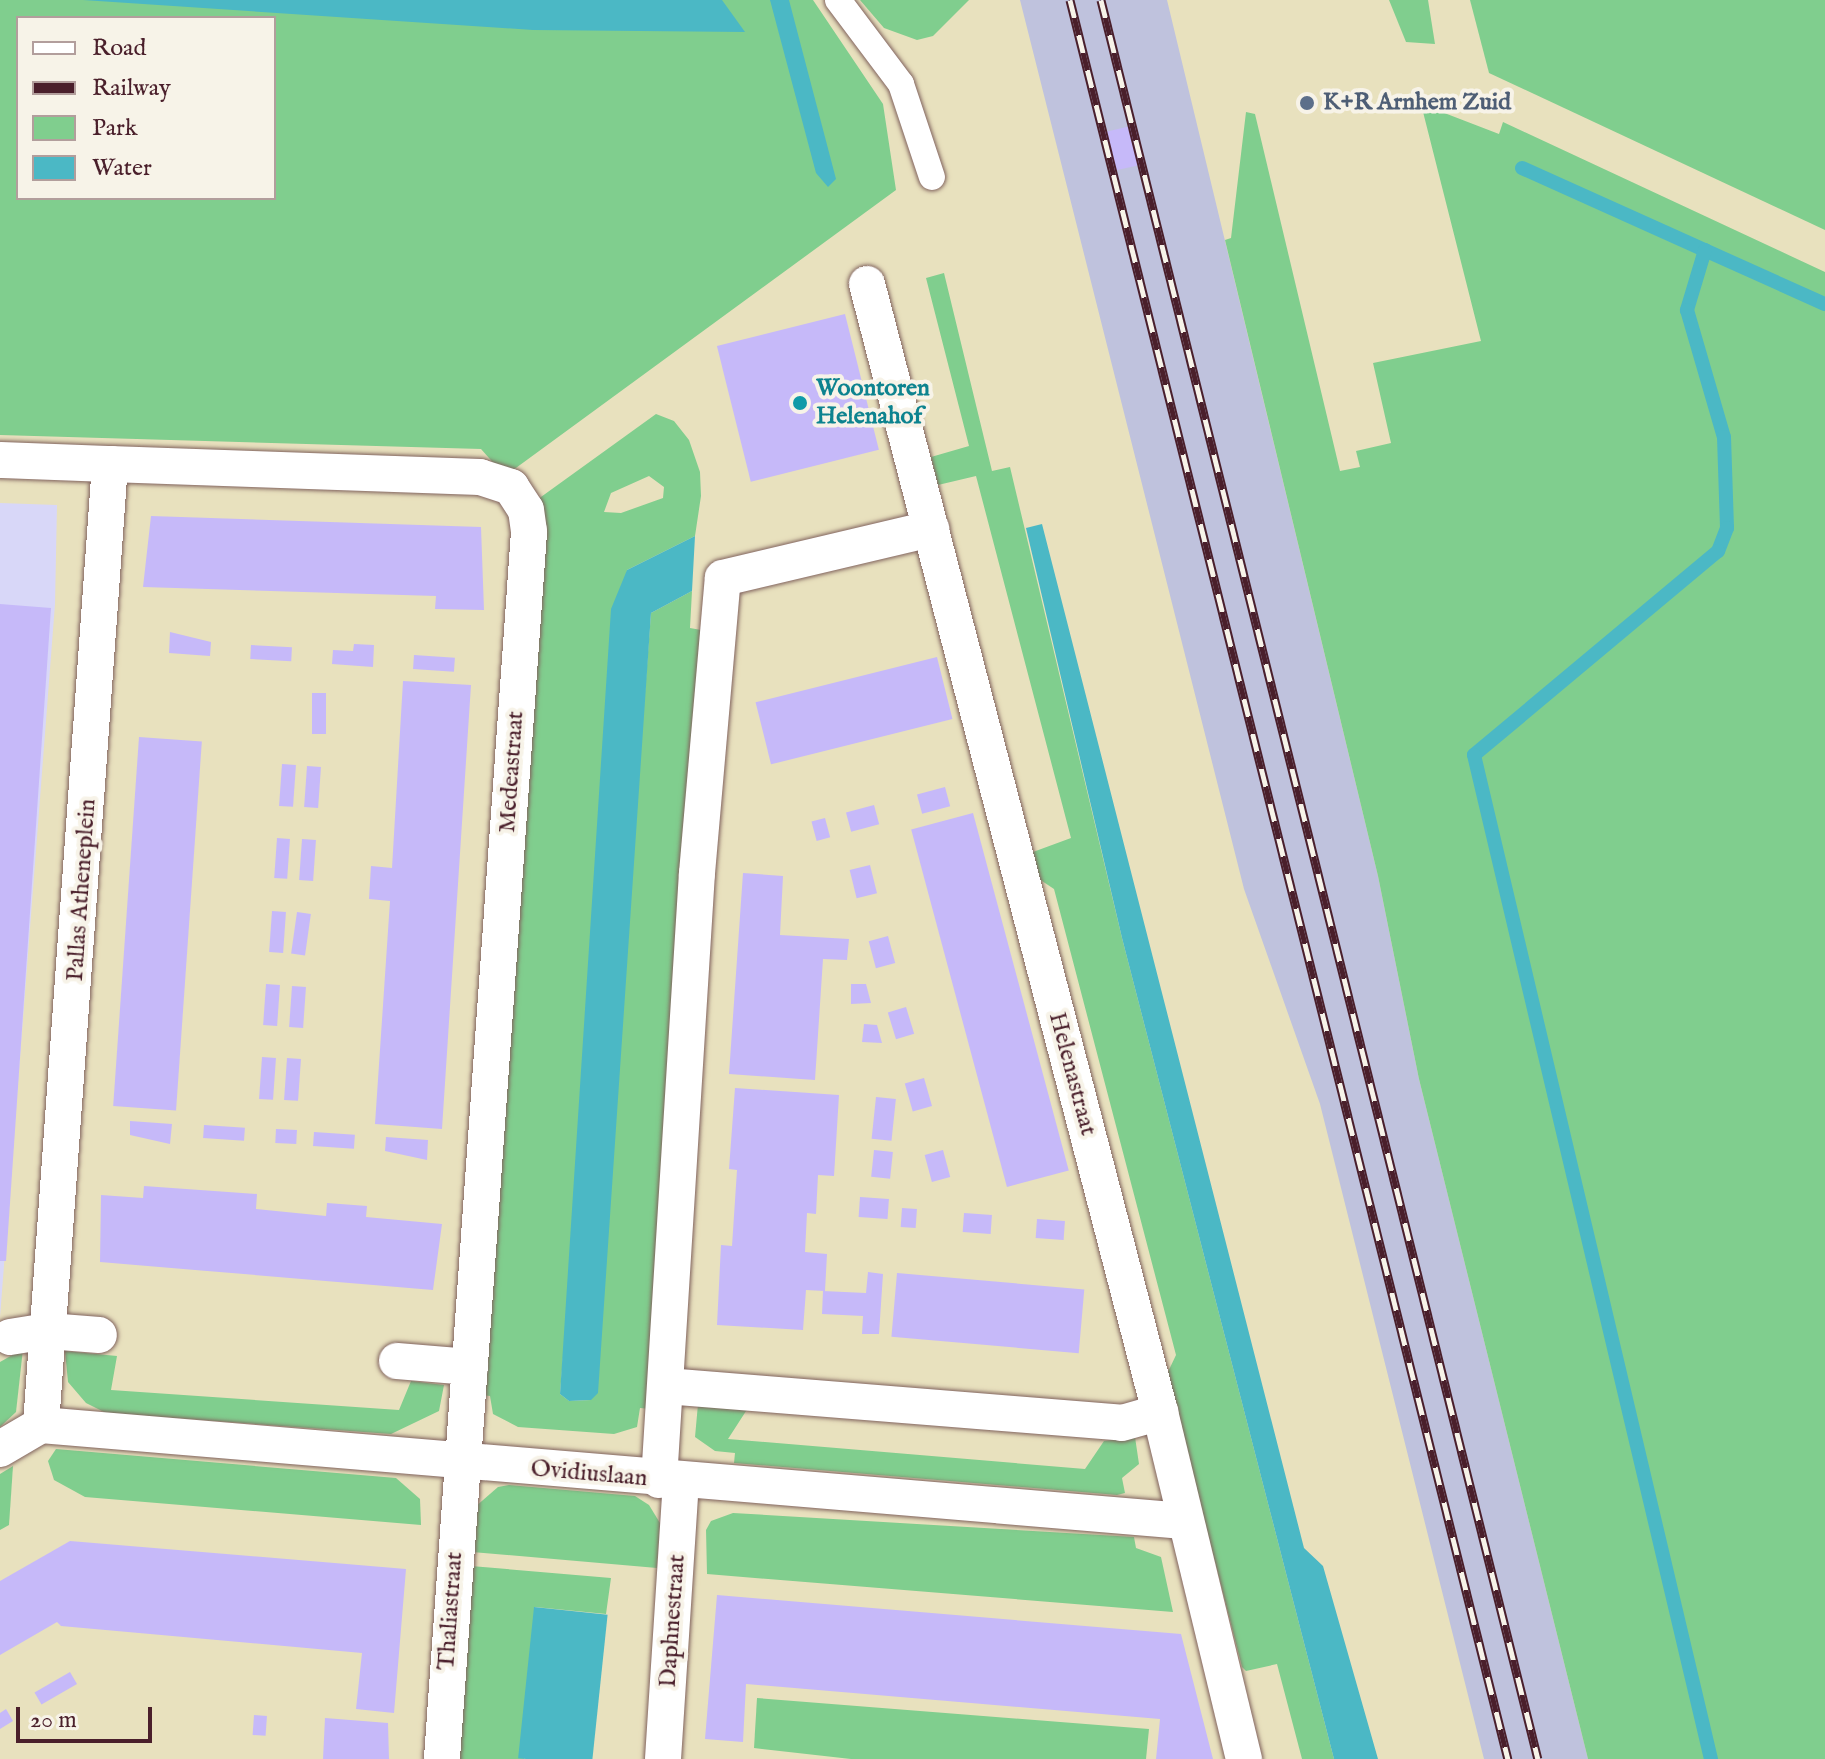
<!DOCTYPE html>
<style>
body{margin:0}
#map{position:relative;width:1825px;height:1759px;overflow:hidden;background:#e8e1be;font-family:"IM FELL English",serif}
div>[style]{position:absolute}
.built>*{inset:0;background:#d8d7f8}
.industrial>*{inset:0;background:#bfc2dd}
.green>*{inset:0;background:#80ce8e}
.water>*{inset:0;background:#4bb8c5;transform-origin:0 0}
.stream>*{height:14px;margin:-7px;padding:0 7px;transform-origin:7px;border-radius:7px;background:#4bb8c5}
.building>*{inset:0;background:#c6b9f9;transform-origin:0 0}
.roads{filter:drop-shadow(0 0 2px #81635e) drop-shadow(0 0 2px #81635e)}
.pedestrian>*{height:26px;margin:-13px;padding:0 13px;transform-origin:13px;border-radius:13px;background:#fff}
.minor>*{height:36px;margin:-18px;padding:0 18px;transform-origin:18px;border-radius:18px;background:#fff}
.rail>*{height:9px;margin-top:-4.5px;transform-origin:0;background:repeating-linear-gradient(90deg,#f7f3e8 0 18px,#4a1f2b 0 36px);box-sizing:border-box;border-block:2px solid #4a1f2b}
.dots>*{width:22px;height:22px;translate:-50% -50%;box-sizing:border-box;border:4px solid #f7f3e8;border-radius:50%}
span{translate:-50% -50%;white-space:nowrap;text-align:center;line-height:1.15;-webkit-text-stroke:8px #f7f3e8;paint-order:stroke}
.service-label{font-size:24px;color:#4e5e75;font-weight:700}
.left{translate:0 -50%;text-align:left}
.culture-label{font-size:24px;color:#0d838f;font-weight:700}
.street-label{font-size:24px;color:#4a1f2b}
.legend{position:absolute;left:16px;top:16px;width:260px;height:184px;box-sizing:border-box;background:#f7f3e8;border:2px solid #b29e9c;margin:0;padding:10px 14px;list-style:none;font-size:24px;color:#4a1f2b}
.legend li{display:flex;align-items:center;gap:16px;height:40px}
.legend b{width:40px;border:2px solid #b29e9c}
.scale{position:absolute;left:16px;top:1707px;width:136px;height:36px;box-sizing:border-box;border:4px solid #4a1f2b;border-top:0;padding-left:10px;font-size:24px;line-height:28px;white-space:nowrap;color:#4a1f2b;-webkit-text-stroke:6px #f7f3e8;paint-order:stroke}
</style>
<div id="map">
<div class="built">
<div style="clip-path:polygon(0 503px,57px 505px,55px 604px,0 1317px)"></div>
</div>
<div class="industrial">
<div style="clip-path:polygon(1020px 0,1167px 0,1378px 876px,1419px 1079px,1588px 1759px,1484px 1759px,1320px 1104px,1244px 889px)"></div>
</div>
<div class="green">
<div style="clip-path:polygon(evenodd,0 0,813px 0,883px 104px,896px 190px,505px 476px,481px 449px,0 435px,0 0,18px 18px,274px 18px,274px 198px,18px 198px,18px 18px)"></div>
<div style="clip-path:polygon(860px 0,969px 0,933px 36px,917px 40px,884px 28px)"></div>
<div style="clip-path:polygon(1389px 0,1428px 0,1435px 44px,1406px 42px)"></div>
<div style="clip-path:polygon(1470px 0,1825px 0,1825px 230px,1489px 73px)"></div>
<div style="clip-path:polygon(1421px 104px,1499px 134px,1503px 122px,1825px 272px,1825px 1759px,1588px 1759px,1419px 1079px,1378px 876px,1225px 240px,1231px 238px,1246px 112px,1255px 114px,1340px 471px,1360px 467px,1356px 451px,1391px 443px,1373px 363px,1481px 341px)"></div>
<div style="clip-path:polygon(944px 273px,992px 471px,1010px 467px,1122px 938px,1334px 1759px,1302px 1759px,1277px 1664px,1246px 1671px,1242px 1667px,1167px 1374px,1176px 1355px,1054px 889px,1039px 879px,1033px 852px,1071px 838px,976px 476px,938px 485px,931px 457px,969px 446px,926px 278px)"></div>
<div style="clip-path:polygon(evenodd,656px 414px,674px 421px,689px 440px,700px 472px,701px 496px,695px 536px,627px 570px,560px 1394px,569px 1401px,591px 1400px,651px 613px,692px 591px,690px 628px,701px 630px,651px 1409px,640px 1408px,637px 1427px,614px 1434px,518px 1427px,493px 1414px,490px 1396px,481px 1395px,534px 502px,656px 414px,649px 476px,664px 487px,663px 498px,621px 513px,604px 512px,611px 493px,649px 476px)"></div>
<div style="clip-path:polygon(23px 1349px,16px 1412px,0 1427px,0 1362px)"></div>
<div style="clip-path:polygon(65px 1351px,117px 1356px,111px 1390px,399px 1410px,411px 1381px,444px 1385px,439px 1411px,391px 1434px,106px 1413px,86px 1403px,68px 1382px)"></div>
<div style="clip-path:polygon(698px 1404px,748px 1408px,728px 1439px,1085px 1469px,1104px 1441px,1135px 1437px,1139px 1464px,1122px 1478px,1125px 1493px,1117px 1495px,734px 1463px,735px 1453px,715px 1451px,695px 1437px)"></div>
<div style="clip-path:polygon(56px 1449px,396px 1478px,420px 1499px,421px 1525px,85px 1497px,54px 1480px,48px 1461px)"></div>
<div style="clip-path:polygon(13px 1466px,9px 1525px,0 1530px,0 1474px)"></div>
<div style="clip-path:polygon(509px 1485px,635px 1496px,649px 1505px,660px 1523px,657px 1568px,472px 1552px,475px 1507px,498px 1487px)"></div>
<div style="clip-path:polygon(733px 1513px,1134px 1537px,1136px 1548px,1161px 1557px,1173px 1612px,707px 1574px,706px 1530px,711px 1521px)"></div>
<div style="clip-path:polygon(471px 1566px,611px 1578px,606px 1614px,535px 1607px,524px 1759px,458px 1759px)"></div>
<div style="clip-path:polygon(757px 1698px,1149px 1729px,1146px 1759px,851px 1759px,754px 1748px)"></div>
</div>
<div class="water">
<div style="clip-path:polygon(83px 0,722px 0,745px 32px,533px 30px)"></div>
<div style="clip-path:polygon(770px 0,789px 0,836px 179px,828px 187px,816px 173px)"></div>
<div style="clip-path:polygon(1042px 524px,1304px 1548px,1323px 1566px,1378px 1759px,1334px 1759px,1122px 938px,1026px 528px)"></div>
<div style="clip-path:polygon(695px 536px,692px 591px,651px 613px,598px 1393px,591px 1400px,569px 1401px,560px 1394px,611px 609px,627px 570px)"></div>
<div style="left:534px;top:1607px;width:74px;height:152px;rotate:6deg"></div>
</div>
<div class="stream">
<div style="left:1522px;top:168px;width:332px;rotate:24.2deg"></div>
<div style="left:1705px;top:250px;width:63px;rotate:106.7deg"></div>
<div style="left:1687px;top:310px;width:132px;rotate:73.8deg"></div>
<div style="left:1724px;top:437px;width:91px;rotate:88.1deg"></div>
<div style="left:1727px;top:528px;width:25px;rotate:111deg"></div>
<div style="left:1718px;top:551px;width:318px;rotate:140.1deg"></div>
<div style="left:1474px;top:755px;width:1032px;rotate:76.72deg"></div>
</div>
<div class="building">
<div style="left:1135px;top:125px;width:40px;height:34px;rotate:77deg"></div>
<div style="left:845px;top:314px;width:140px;height:132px;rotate:76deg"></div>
<div style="clip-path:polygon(151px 516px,481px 527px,484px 610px,435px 609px,436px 596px,143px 587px)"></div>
<div style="clip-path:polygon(0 604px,51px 608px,6px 1261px,0 1261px)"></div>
<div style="clip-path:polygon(170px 632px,211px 642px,210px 656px,169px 653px)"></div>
<div style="clip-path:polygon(354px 644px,374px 645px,373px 667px,332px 664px,333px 650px,353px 651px)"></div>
<div style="left:251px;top:645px;width:41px;height:14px;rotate:3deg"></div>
<div style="left:414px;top:655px;width:41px;height:14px;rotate:4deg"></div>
<div style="left:937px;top:657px;width:64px;height:187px;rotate:76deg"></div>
<div style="clip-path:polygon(403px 681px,471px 685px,442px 1129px,375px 1124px,390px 901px,369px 899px,371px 866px,392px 868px)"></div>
<div style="left:312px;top:693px;width:14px;height:41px"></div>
<div style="left:139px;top:737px;width:63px;height:370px;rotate:4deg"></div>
<div style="left:282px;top:764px;width:14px;height:42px;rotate:4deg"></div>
<div style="left:307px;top:766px;width:14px;height:41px;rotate:4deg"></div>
<div style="left:945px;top:787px;width:20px;height:29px;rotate:75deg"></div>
<div style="left:874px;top:805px;width:20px;height:29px;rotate:75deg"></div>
<div style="left:973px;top:813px;width:370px;height:64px;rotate:75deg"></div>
<div style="left:825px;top:818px;width:20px;height:14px;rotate:75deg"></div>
<div style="left:277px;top:838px;width:13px;height:40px;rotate:4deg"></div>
<div style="left:302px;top:839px;width:14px;height:41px;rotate:4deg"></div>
<div style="left:870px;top:865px;width:29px;height:21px;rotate:76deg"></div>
<div style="clip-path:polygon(743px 873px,783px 876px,780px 935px,849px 939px,847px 960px,823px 959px,815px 1080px,729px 1074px)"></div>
<div style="left:272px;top:911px;width:14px;height:41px;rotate:4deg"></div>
<div style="left:297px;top:912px;width:14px;height:42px;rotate:8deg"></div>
<div style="left:888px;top:936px;width:28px;height:20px;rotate:75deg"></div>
<div style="left:266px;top:984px;width:14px;height:41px;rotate:4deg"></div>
<div style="clip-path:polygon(851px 984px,866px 984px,871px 1003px,851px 1004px)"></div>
<div style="left:292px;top:986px;width:14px;height:41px;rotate:4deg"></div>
<div style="left:906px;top:1007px;width:28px;height:19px;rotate:73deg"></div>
<div style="clip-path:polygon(864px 1024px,877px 1025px,882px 1043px,862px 1042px)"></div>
<div style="left:262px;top:1057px;width:14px;height:42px;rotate:4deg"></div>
<div style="left:287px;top:1058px;width:14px;height:42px;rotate:4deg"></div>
<div style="left:924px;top:1078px;width:29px;height:20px;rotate:74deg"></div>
<div style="clip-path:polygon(735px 1088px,839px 1095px,834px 1176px,818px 1175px,816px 1214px,807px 1213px,805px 1252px,827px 1254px,825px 1291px,806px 1290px,803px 1330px,717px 1325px,721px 1245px,732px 1246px,737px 1170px,729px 1169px)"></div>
<div style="left:876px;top:1097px;width:20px;height:42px;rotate:6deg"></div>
<div style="clip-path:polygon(130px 1121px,172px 1124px,170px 1144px,130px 1135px)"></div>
<div style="left:204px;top:1125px;width:41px;height:13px;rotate:4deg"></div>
<div style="left:276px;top:1129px;width:21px;height:14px;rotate:3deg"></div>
<div style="left:314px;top:1132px;width:41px;height:14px;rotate:4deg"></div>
<div style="clip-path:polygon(386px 1137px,428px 1140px,427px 1160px,385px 1151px)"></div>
<div style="left:874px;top:1150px;width:19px;height:27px;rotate:6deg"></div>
<div style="left:943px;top:1150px;width:28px;height:19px;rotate:75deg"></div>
<div style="clip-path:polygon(144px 1186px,257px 1194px,256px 1209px,326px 1216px,327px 1203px,367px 1206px,366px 1217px,442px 1224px,433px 1290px,100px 1262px,101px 1195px,143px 1198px)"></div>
<div style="left:860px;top:1197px;width:29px;height:20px;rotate:4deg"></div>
<div style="left:902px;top:1208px;width:15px;height:19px;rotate:4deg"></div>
<div style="left:964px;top:1213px;width:28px;height:19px;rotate:4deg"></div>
<div style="left:1037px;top:1219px;width:28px;height:19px;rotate:4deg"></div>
<div style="clip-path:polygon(868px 1272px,883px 1274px,879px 1334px,862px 1334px,863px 1316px,822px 1314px,823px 1291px,866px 1293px)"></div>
<div style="left:897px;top:1273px;width:188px;height:64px;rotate:5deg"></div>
<div style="clip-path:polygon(70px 1541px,406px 1569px,394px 1713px,356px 1709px,362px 1653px,61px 1626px,57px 1622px,0 1655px,0 1581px)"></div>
<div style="clip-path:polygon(717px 1595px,1181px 1634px,1213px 1759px,1156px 1759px,1160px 1719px,746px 1684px,743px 1742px,705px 1739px)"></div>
<div style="left:70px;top:1672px;width:14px;height:41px;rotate:60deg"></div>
<div style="clip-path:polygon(6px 1709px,13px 1721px,0 1729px,0 1713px)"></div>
<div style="left:254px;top:1715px;width:13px;height:20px;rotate:4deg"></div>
<div style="clip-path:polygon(325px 1718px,388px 1723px,389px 1759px,323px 1759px)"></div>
</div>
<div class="roads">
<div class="pedestrian">
<div style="left:838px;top:0;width:105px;rotate:53.1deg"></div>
<div style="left:901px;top:84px;width:98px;rotate:71.6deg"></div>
</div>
<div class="minor">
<div style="left:867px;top:284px;width:1165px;rotate:75.44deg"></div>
<div style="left:1160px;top:1412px;width:357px;rotate:76.4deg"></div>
<div style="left:0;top:460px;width:110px;rotate:2.1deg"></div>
<div style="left:110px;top:464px;width:963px;rotate:94.11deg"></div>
<div style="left:110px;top:464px;width:370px;rotate:2deg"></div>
<div style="left:480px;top:477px;width:33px;rotate:18deg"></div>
<div style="left:511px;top:487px;width:27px;rotate:57deg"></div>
<div style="left:526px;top:510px;width:22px;rotate:82deg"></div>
<div style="left:529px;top:532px;width:1230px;rotate:94.06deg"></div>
<div style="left:10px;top:1337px;width:38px;rotate:-9deg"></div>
<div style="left:48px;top:1331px;width:51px;rotate:4.5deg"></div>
<div style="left:397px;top:1361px;width:73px;rotate:4.7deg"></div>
<div style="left:666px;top:1386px;width:457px;rotate:4.6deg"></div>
<div style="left:1122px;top:1423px;width:40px;rotate:-16deg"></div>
<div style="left:0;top:1449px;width:48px;rotate:-30.3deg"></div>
<div style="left:41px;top:1425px;width:1147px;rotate:4.8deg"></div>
<div style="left:659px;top:1480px;width:608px;rotate:-86.42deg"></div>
<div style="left:697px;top:873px;width:296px;rotate:-85deg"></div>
<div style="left:723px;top:578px;width:214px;rotate:-13.3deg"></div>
<div style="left:663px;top:1759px;width:278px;rotate:-86.3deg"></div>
</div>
</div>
<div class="rail">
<div style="left:1070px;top:0;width:1813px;rotate:76.02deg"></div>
<div style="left:1101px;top:0;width:1812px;rotate:76.05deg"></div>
</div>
<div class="dots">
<div style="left:1307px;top:103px;background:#5c6f8a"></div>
<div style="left:800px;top:403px;background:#0f9aa8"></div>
</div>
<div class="service-label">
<span class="left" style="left:1323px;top:103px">K+R Arnhem Zuid</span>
</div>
<div class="culture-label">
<span class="left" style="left:816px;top:403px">Woontoren<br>Helenahof</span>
</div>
<div class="street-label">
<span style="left:512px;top:772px;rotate:-86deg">Medeastraat</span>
<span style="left:82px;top:890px;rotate:-86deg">Pallas Atheneplein</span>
<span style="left:1072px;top:1074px;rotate:75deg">Helenastraat</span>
<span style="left:589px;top:1474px;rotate:5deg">Ovidiuslaan</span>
<span style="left:451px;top:1611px;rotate:-86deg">Thaliastraat</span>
<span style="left:673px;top:1621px;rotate:-86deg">Daphnestraat</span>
</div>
<ul class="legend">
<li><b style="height:10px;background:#fff"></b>Road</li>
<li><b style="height:10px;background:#4a1f2b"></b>Railway</li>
<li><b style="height:22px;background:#80ce8e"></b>Park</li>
<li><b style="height:22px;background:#4bb8c5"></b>Water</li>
</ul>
<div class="scale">20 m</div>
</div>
